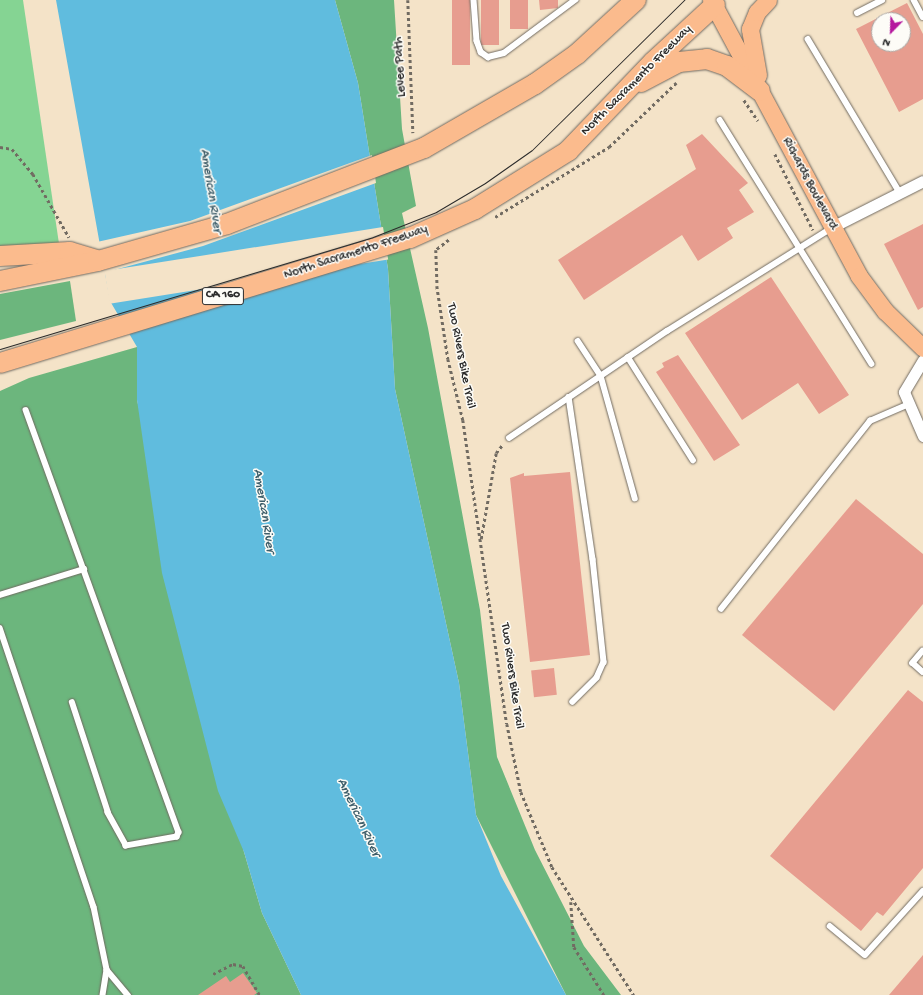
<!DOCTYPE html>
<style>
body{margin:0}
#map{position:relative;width:923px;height:995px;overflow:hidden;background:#f4e3c8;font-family:"Gochi Hand",sans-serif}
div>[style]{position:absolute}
.green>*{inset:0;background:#85d493}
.forest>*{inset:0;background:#6cb67d}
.water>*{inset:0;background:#60bcde}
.pier>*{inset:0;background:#f4e3c8;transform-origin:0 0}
.building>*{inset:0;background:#e79d8f;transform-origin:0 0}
.path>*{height:2.5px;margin-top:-1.25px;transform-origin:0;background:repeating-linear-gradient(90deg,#716b62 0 3px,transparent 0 6px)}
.roads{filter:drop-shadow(0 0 1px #716b62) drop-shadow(0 0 1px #716b62)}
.lane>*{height:5.5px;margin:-2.75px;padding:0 2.75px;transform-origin:2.75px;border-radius:2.75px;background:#fff}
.street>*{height:11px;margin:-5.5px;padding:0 5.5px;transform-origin:5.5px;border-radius:5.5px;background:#fff}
.primary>*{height:17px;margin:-8.5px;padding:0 8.5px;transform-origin:8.5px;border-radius:8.5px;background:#fbbb8d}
.highway>*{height:20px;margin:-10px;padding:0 10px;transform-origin:10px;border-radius:10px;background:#fbbb8d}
.tram>*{height:1px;margin:-0.5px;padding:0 0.5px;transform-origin:0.5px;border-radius:0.5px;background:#2b2b2b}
span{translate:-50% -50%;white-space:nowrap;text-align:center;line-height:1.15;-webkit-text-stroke:3px #fdfcf7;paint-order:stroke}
.shield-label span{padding:1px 3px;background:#fdfcf7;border:1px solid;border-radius:3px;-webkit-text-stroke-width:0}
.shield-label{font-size:12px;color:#2b2b2b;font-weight:700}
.street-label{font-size:13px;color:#2b2b2b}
.water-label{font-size:14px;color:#3e5e6a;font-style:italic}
.north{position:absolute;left:871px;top:12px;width:40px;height:40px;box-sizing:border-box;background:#fdfcf7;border:1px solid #a9a8a5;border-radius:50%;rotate:203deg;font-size:11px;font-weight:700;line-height:16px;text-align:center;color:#2b2b2b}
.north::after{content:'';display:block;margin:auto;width:14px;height:18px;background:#b5179e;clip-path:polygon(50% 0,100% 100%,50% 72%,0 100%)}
</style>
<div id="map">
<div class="green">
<div style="clip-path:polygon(0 0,23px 0,62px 264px,0 246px)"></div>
</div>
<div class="forest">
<div style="clip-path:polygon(335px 0,394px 0,402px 129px,416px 206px,402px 213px,428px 328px,480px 610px,497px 757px,535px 850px,584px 946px,621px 995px,566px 995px,476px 815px,459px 683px,395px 389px,388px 269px,358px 83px)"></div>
<div style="clip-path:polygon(70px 281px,76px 321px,0 340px,0 294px)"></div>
<div style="clip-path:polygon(137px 347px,137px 400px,244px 852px,262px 913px,301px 995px,0 995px,0 391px,29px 378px)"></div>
</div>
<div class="water">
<div style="clip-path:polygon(56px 0,335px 0,358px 83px,388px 269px,395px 389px,459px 683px,476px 815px,501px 876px,566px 995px,301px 995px,262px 913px,244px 852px,218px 791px,162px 573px,137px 400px,137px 347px,110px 301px)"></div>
</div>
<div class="pier">
<div style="clip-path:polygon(372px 155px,376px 183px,203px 246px,103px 273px,97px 242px,190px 221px)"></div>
<div style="left:383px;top:227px;width:33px;height:282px;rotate:81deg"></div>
</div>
<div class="building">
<div style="left:452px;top:0;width:18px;height:65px"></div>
<div style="left:481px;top:0;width:18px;height:45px"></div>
<div style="left:510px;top:0;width:18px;height:29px"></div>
<div style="clip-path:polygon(539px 0,558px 0,558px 8px,540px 10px)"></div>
<div style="clip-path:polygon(evenodd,907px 3px,923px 34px,923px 99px,899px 112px,856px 29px,907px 3px,879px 20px,903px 20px,903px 44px,879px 44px,879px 20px)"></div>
<div style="clip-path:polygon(702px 134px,748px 183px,739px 190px,754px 212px,727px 228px,733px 238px,698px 261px,682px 235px,584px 300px,558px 260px,696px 169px,686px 145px)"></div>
<div style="clip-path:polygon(923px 224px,923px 307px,918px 310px,884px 244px)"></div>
<div style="clip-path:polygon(771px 277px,849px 395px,819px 414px,798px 383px,742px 420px,685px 333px)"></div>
<div style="clip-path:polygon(678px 355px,740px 445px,714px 461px,656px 372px,664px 367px,662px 363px)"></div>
<div style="clip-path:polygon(570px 472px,590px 655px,530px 662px,510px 478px,524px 473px,524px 476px)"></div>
<div style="clip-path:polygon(856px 499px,923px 554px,923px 604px,834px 711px,742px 635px)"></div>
<div style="left:554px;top:668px;width:27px;height:23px;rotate:84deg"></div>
<div style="clip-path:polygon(908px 690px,923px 702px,923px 868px,883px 916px,877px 912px,861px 931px,770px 856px)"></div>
<div style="clip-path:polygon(923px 955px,923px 995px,889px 995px)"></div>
<div style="clip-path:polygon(243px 973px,257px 993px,254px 995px,198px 995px,226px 976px,230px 982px)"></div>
</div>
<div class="path">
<div style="left:408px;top:0;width:133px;rotate:87.8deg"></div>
<div style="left:744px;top:100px;width:25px;rotate:56deg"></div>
<div style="left:0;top:147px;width:12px;rotate:9deg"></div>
<div style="left:12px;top:149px;width:33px;rotate:50deg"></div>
<div style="left:33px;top:174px;width:73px;rotate:60.3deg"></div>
<div style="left:775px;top:154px;width:85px;rotate:63.4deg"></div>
<div style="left:495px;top:217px;width:134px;rotate:-31.6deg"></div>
<div style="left:609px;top:147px;width:93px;rotate:-43.7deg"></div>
<div style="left:449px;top:240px;width:16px;rotate:142deg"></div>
<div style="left:436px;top:250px;width:36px;rotate:88deg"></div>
<div style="left:437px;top:286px;width:74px;rotate:81.4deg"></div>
<div style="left:448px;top:359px;width:63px;rotate:76.2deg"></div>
<div style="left:463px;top:420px;width:307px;rotate:81.8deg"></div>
<div style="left:507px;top:724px;width:69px;rotate:78.4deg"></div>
<div style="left:521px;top:792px;width:81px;rotate:67.5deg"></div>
<div style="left:552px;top:867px;width:152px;rotate:57.4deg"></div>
<div style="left:481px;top:539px;width:87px;rotate:-80.1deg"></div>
<div style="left:496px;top:453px;width:11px;rotate:-52deg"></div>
<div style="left:571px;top:902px;width:45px;rotate:86.2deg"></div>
<div style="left:574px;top:947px;width:57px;rotate:58deg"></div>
<div style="left:213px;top:974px;width:22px;rotate:-27deg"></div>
<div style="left:233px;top:964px;width:10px;rotate:11deg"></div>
<div style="left:243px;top:966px;width:34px;rotate:60deg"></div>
</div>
<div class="roads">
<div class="lane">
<div style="left:474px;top:0;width:41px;rotate:85.8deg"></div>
<div style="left:477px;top:41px;width:12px;rotate:70deg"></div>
<div style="left:481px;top:52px;width:9px;rotate:36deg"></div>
<div style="left:488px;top:57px;width:16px;rotate:-14deg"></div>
<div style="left:504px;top:53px;width:89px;rotate:-36.7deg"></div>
<div style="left:914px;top:0;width:19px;rotate:62deg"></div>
<div style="left:857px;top:13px;width:28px;rotate:-27deg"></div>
<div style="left:808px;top:39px;width:179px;rotate:59.1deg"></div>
<div style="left:720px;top:120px;width:287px;rotate:58.1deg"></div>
<div style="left:578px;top:341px;width:42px;rotate:56.7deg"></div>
<div style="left:601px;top:376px;width:127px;rotate:74.4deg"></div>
<div style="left:628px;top:357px;width:122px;rotate:57.7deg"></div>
<div style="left:569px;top:397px;width:164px;rotate:81.6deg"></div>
<div style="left:593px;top:559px;width:104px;rotate:83.9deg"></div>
<div style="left:604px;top:662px;width:17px;rotate:114deg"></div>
<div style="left:597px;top:678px;width:34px;rotate:135deg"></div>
<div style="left:26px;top:410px;width:449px;rotate:70.1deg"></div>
<div style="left:179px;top:832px;width:5px;rotate:112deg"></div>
<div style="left:177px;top:837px;width:52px;rotate:170deg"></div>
<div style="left:126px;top:846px;width:38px;rotate:-119deg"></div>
<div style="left:108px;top:813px;width:116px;rotate:-108.1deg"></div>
<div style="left:509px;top:438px;width:191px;rotate:-34.1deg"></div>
<div style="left:667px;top:331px;width:195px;rotate:-32deg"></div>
<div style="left:0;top:595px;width:88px;rotate:-17.2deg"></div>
<div style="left:721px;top:609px;width:240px;rotate:-51.6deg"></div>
<div style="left:870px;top:421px;width:40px;rotate:-23.4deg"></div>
<div style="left:0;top:628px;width:294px;rotate:71.4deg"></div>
<div style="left:94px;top:907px;width:64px;rotate:78.3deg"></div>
<div style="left:107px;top:970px;width:25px;rotate:99deg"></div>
<div style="left:923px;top:651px;width:16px;rotate:130deg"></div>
<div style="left:913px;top:663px;width:13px;rotate:42deg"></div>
<div style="left:830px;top:926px;width:45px;rotate:39.6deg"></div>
<div style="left:865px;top:955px;width:86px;rotate:-47.8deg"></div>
<div style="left:107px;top:970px;width:33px;rotate:50deg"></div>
</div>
<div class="street">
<div style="left:832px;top:227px;width:102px;rotate:-26.8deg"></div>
<div style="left:923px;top:360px;width:37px;rotate:121deg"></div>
<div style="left:904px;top:392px;width:48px;rotate:66.6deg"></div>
</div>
<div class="primary">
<div style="left:711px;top:0;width:313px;rotate:61.8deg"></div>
<div style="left:859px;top:276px;width:44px;rotate:53.4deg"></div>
<div style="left:885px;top:311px;width:53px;rotate:44.2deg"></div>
<div style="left:758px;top:75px;width:47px;rotate:-99.9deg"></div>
<div style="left:750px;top:29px;width:18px;rotate:-68deg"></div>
<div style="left:757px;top:12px;width:16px;rotate:-47deg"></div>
</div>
<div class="highway">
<div style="left:641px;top:82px;width:43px;rotate:-27.8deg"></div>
<div style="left:679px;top:62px;width:28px;rotate:-6deg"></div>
<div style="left:707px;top:59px;width:21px;rotate:19deg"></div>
<div style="left:727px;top:66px;width:41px;rotate:37.1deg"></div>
<div style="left:0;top:256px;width:70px;rotate:-3.3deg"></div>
<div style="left:70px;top:252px;width:27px;rotate:17deg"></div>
<div style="left:0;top:281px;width:100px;rotate:-11.5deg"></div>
<div style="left:98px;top:261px;width:134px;rotate:-16deg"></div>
<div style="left:227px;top:224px;width:211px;rotate:-21.1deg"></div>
<div style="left:424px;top:148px;width:128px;rotate:-30deg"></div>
<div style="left:535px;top:84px;width:52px;rotate:-35.5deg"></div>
<div style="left:577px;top:54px;width:80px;rotate:-42.5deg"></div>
<div style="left:0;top:363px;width:429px;rotate:-17deg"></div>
<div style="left:410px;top:238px;width:71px;rotate:-24deg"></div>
<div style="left:475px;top:209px;width:110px;rotate:-31.9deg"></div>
<div style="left:568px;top:151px;width:123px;rotate:-46.3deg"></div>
<div style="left:653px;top:62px;width:84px;rotate:-42.6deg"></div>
</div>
</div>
<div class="tram">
<div style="left:0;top:349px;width:389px;rotate:-16.7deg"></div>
<div style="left:373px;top:237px;width:68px;rotate:-21.6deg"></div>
<div style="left:436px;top:212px;width:57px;rotate:-30.6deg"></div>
<div style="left:485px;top:183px;width:57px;rotate:-35.1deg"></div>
<div style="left:532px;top:150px;width:214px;rotate:-44.6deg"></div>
</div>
<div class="shield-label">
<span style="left:223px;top:296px">CA 160</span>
</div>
<div class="street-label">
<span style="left:401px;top:67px;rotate:-93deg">Levee Path</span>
<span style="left:637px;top:81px;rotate:-45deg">North Sacramento Freeway</span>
<span style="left:809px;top:184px;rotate:62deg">Richards Boulevard</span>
<span style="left:356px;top:253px;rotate:-18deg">North Sacramento Freeway</span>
<span style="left:460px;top:356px;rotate:79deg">Two Rivers Bike Trail</span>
<span style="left:511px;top:676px;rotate:82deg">Two Rivers Bike Trail</span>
</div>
<div class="water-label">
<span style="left:210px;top:191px;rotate:81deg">American River</span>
<span style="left:263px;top:511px;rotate:81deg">American River</span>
<span style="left:358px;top:818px;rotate:65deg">American River</span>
</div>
<div class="north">N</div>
</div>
